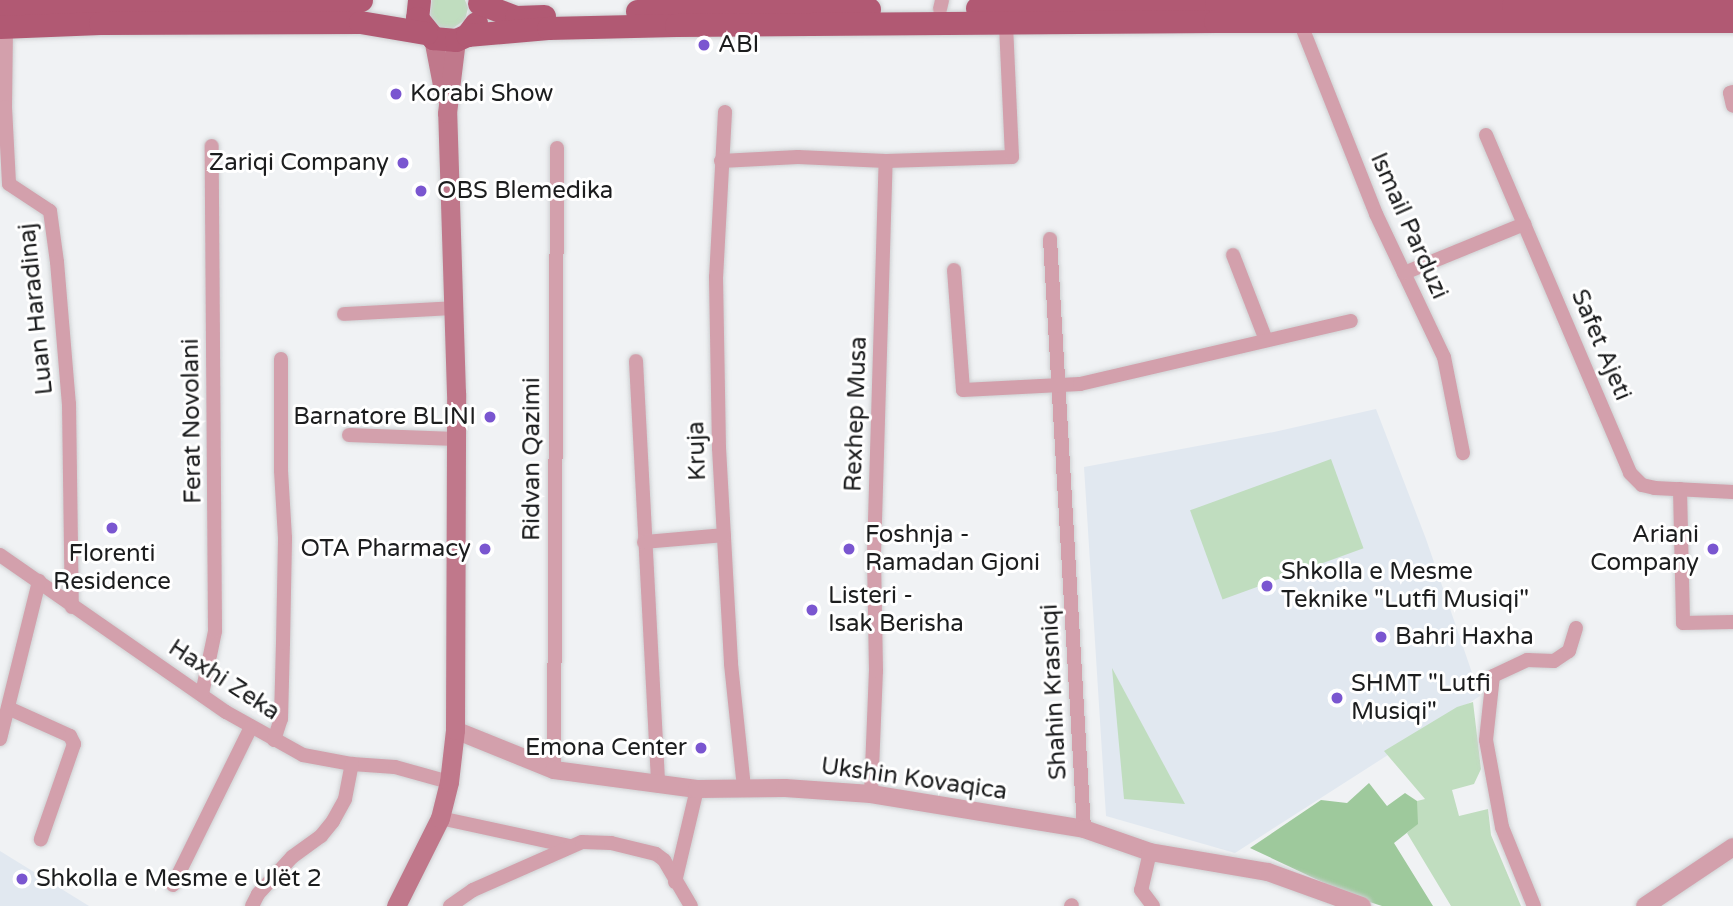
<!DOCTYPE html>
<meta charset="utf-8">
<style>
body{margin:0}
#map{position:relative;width:1733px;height:906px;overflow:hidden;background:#f0f2f4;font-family:"Varela Round",sans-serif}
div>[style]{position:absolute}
.built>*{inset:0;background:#e1e8f0}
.green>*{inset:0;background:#c0ddbf;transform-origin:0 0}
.forest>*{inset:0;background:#9ec99c}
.roads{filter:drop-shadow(0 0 2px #ced0d2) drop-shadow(0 0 2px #ced0d2)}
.minor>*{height:14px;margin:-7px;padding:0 7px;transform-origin:7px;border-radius:7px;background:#d3a0ac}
.tertiary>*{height:18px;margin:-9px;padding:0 9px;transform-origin:9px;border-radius:9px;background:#d3a0ac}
.secondary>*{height:19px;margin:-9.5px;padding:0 9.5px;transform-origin:9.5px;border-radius:9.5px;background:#c0788b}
.primary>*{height:23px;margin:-11.5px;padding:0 11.5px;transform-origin:11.5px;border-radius:11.5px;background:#b15973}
.dots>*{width:19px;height:19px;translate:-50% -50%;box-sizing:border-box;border:4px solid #fff;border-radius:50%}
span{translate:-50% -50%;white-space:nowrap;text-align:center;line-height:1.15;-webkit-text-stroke:6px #fff;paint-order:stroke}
.poi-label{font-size:24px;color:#1c1d1e}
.left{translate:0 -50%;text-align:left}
.right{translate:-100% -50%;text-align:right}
.street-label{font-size:24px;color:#1c1d1e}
</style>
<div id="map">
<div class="built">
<div style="clip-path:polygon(1376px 409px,1426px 539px,1480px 696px,1235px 853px,1106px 816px,1084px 467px,1274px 432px)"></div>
<div style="clip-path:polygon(0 851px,89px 906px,0 906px)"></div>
</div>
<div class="green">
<div style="clip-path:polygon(432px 0,465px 0,468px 8px,465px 20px,450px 30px,438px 27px,430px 18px)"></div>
<div style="left:1331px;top:459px;width:95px;height:150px;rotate:70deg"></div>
<div style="clip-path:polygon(1112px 668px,1185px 804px,1124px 799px)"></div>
<div style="clip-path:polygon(1473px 702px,1481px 769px,1474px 784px,1452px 790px,1459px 816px,1488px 809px,1491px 835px,1521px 906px,1451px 906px,1407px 833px,1417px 824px,1417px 801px,1425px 799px,1384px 751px,1457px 707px)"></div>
</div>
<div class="forest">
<div style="clip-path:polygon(1369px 783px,1387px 806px,1405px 793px,1417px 801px,1418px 824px,1394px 843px,1433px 906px,1382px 906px,1354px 897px,1250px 848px,1321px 800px,1347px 803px)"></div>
</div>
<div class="roads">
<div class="minor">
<div style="left:940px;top:9px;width:9px;rotate:-77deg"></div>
<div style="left:1300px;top:22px;width:206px;rotate:68.4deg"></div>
<div style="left:1376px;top:214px;width:158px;rotate:64.6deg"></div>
<div style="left:1444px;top:357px;width:98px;rotate:78.8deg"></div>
<div style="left:6px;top:27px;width:80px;rotate:90.7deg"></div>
<div style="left:5px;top:107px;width:77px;rotate:87deg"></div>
<div style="left:9px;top:184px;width:49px;rotate:33.4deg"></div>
<div style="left:50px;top:211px;width:51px;rotate:82.2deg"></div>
<div style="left:57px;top:262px;width:143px;rotate:85.2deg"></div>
<div style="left:69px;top:404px;width:203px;rotate:89.2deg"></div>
<div style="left:1733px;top:92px;width:3px;rotate:162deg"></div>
<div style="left:1730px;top:93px;width:13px;rotate:77deg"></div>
<div style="left:725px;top:112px;width:165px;rotate:93.1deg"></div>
<div style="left:716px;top:277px;width:171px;rotate:89deg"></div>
<div style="left:719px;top:448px;width:216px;rotate:86.8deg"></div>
<div style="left:731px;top:664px;width:124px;rotate:84deg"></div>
<div style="left:1486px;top:135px;width:367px;rotate:66.9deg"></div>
<div style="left:1630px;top:473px;width:17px;rotate:45deg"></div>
<div style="left:1642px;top:485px;width:13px;rotate:13deg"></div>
<div style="left:1655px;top:488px;width:78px;rotate:2.9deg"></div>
<div style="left:721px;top:161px;width:77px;rotate:-3deg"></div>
<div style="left:798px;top:157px;width:88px;rotate:2.6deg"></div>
<div style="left:886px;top:161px;width:126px;rotate:-1.8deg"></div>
<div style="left:1012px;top:157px;width:134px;rotate:-92.6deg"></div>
<div style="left:1050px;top:239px;width:591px;rotate:86.7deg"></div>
<div style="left:1233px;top:255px;width:91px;rotate:68.8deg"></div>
<div style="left:954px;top:270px;width:120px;rotate:85.7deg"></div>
<div style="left:963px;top:390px;width:117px;rotate:-2.9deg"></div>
<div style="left:1080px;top:384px;width:278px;rotate:-13.1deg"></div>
<div style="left:1404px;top:273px;width:130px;rotate:-22.2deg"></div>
<div style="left:344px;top:314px;width:111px;rotate:-3.1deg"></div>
<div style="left:636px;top:361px;width:425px;rotate:87deg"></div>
<div style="left:349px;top:435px;width:107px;rotate:2.1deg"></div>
<div style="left:1680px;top:489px;width:134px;rotate:88.7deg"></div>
<div style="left:1683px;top:623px;width:50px;rotate:-1.1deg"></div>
<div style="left:644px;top:542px;width:80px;rotate:-5deg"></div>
<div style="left:0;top:555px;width:275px;rotate:34.8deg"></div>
<div style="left:226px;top:712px;width:88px;rotate:29.2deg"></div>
<div style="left:303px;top:755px;width:50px;rotate:10.4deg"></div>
<div style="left:352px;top:764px;width:43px;rotate:4deg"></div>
<div style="left:395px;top:767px;width:56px;rotate:15.5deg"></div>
<div style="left:202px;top:694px;width:64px;rotate:-78.3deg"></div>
<div style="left:215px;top:631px;width:485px;rotate:-90.4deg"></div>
<div style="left:8px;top:708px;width:68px;rotate:24.3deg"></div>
<div style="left:70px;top:736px;width:9px;rotate:63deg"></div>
<div style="left:74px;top:744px;width:101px;rotate:109.2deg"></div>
<div style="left:0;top:739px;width:163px;rotate:-76.1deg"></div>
<div style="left:274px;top:740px;width:22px;rotate:-72deg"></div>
<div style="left:281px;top:719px;width:76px;rotate:-88.5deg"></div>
<div style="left:283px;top:643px;width:105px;rotate:-88.9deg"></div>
<div style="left:285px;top:538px;width:68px;rotate:-93.4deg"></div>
<div style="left:281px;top:470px;width:111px;rotate:-90deg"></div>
<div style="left:554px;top:770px;width:622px;rotate:-89.72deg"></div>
<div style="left:871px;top:794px;width:123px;rotate:-87.7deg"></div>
<div style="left:876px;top:671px;width:117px;rotate:-91deg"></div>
<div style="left:874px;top:554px;width:393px;rotate:-88.3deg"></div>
<div style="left:440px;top:818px;width:133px;rotate:12.2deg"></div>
<div style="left:1150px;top:852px;width:39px;rotate:103deg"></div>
<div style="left:1141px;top:890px;width:20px;rotate:53deg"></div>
<div style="left:675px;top:882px;width:96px;rotate:-76.7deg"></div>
<div style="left:173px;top:885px;width:176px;rotate:-63.7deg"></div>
<div style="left:252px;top:906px;width:13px;rotate:-63deg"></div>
<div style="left:258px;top:894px;width:50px;rotate:-47.4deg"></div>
<div style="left:292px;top:857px;width:36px;rotate:-36deg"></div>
<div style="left:321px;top:836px;width:19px;rotate:-51deg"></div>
<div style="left:333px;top:821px;width:25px;rotate:-61deg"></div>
<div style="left:345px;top:799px;width:36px;rotate:-79deg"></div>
<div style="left:450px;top:906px;width:28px;rotate:-35deg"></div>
<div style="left:473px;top:890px;width:119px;rotate:-23.8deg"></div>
<div style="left:582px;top:842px;width:29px;rotate:2deg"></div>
<div style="left:611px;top:843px;width:46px;rotate:13.7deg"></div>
<div style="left:656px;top:854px;width:10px;rotate:37deg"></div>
<div style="left:664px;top:860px;width:53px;rotate:59.6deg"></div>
<div style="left:1071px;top:906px;width:1px;rotate:-45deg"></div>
<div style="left:1534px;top:906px;width:85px;rotate:-112.1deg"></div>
<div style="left:1502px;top:827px;width:88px;rotate:-100.4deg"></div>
<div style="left:1486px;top:740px;width:64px;rotate:-83.8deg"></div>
<div style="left:1493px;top:676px;width:38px;rotate:-25deg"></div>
<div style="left:1527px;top:660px;width:27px;rotate:2deg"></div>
<div style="left:1554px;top:661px;width:18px;rotate:-34deg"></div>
<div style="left:1569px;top:651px;width:24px;rotate:-73deg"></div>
</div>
<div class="tertiary">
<div style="left:455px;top:730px;width:107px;rotate:22deg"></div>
<div style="left:554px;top:770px;width:144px;rotate:7.6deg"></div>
<div style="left:697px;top:789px;width:88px;rotate:-0.7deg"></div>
<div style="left:785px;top:788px;width:86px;rotate:4deg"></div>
<div style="left:871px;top:794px;width:216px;rotate:9.3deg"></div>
<div style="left:1084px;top:829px;width:70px;rotate:19.2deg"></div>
<div style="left:1150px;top:852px;width:120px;rotate:9.6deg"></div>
<div style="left:1268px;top:872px;width:100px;rotate:19.9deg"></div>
<div style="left:1645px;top:906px;width:106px;rotate:-33.8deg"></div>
</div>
<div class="secondary">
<div style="left:433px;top:38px;width:58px;rotate:79.1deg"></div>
<div style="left:396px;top:906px;width:98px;rotate:-63.4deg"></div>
<div style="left:440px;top:818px;width:37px;rotate:-76deg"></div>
<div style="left:449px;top:782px;width:52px;rotate:-83.4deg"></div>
<div style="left:455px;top:730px;width:337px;rotate:-89.8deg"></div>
<div style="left:456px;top:393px;width:280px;rotate:-91.8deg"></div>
<div style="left:447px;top:113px;width:74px;rotate:-83deg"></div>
</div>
<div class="primary">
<div style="left:419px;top:0;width:18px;rotate:96deg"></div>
<div style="left:417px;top:18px;width:26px;rotate:51deg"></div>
<div style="left:433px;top:38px;width:23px;rotate:5deg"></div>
<div style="left:456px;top:40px;width:12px;rotate:-24deg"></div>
<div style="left:467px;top:35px;width:15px;rotate:-53deg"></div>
<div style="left:479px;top:3px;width:40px;rotate:21deg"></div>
<div style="left:516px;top:17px;width:28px;rotate:-2deg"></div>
<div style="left:0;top:5px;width:361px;rotate:-0.8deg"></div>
<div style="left:977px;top:8px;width:239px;rotate:-1.2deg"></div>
<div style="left:1216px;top:3px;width:297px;rotate:0.4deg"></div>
<div style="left:1513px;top:5px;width:220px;rotate:-0.5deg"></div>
<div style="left:637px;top:11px;width:232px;rotate:-0.5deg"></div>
<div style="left:0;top:27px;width:100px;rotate:-2.3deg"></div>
<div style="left:100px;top:23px;width:260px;rotate:-0.2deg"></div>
<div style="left:360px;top:22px;width:67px;rotate:9.5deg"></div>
<div style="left:467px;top:35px;width:81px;rotate:-4.9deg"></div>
<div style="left:548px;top:28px;width:128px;rotate:-1.3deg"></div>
<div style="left:676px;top:25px;width:539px;rotate:-0.43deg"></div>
<div style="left:1215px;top:21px;width:518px"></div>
</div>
</div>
<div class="dots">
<div style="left:704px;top:45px;background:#7a56d0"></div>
<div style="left:396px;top:94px;background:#7a56d0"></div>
<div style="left:403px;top:163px;background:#7a56d0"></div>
<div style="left:421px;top:191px;background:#7a56d0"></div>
<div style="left:490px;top:417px;background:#7a56d0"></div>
<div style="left:112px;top:528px;background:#7a56d0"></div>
<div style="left:485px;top:549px;background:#7a56d0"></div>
<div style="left:849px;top:549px;background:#7a56d0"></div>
<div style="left:1713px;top:549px;background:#7a56d0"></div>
<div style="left:1267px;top:586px;background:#7a56d0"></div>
<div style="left:812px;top:610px;background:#7a56d0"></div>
<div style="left:1381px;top:637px;background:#7a56d0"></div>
<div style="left:1337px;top:698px;background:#7a56d0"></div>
<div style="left:701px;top:748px;background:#7a56d0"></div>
<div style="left:22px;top:879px;background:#7a56d0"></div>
</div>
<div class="poi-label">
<span class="left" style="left:718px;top:45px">ABI</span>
<span class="left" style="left:410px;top:94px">Korabi Show</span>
<span class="right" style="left:389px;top:163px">Zariqi Company</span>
<span class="left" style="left:437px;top:191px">OBS Blemedika</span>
<span class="right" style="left:476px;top:417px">Barnatore BLINI</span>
<span class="left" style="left:865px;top:549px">Foshnja -<br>Ramadan Gjoni</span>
<span class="right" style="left:1699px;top:549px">Ariani<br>Company</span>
<span class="right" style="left:471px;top:549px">OTA Pharmacy</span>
<span style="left:112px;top:568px">Florenti<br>Residence</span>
<span class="left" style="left:1281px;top:586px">Shkolla e Mesme<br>Teknike "Lutfi Musiqi"</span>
<span class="left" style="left:828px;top:610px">Listeri -<br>Isak Berisha</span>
<span class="left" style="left:1395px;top:637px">Bahri Haxha</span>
<span class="left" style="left:1351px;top:698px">SHMT "Lutfi<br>Musiqi"</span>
<span class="right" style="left:687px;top:748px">Emona Center</span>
<span class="left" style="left:36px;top:879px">Shkolla e Mesme e Ulët 2</span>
</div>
<div class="street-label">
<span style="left:1409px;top:226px;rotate:66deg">Ismail Parduzi</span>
<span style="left:36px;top:309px;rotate:-96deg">Luan Haradinaj</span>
<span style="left:1601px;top:345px;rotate:67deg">Safet Ajeti</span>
<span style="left:856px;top:414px;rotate:-88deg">Rexhep Musa</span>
<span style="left:192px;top:421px;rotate:-91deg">Ferat Novolani</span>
<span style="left:697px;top:451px;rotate:-92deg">Kruja</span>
<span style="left:532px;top:459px;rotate:-90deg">Ridvan Qazimi</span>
<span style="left:224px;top:680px;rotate:33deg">Haxhi Zeka</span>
<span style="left:1054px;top:692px;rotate:-93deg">Shahin Krasniqi</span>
<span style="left:914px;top:779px;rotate:8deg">Ukshin Kovaqica</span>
</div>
</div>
